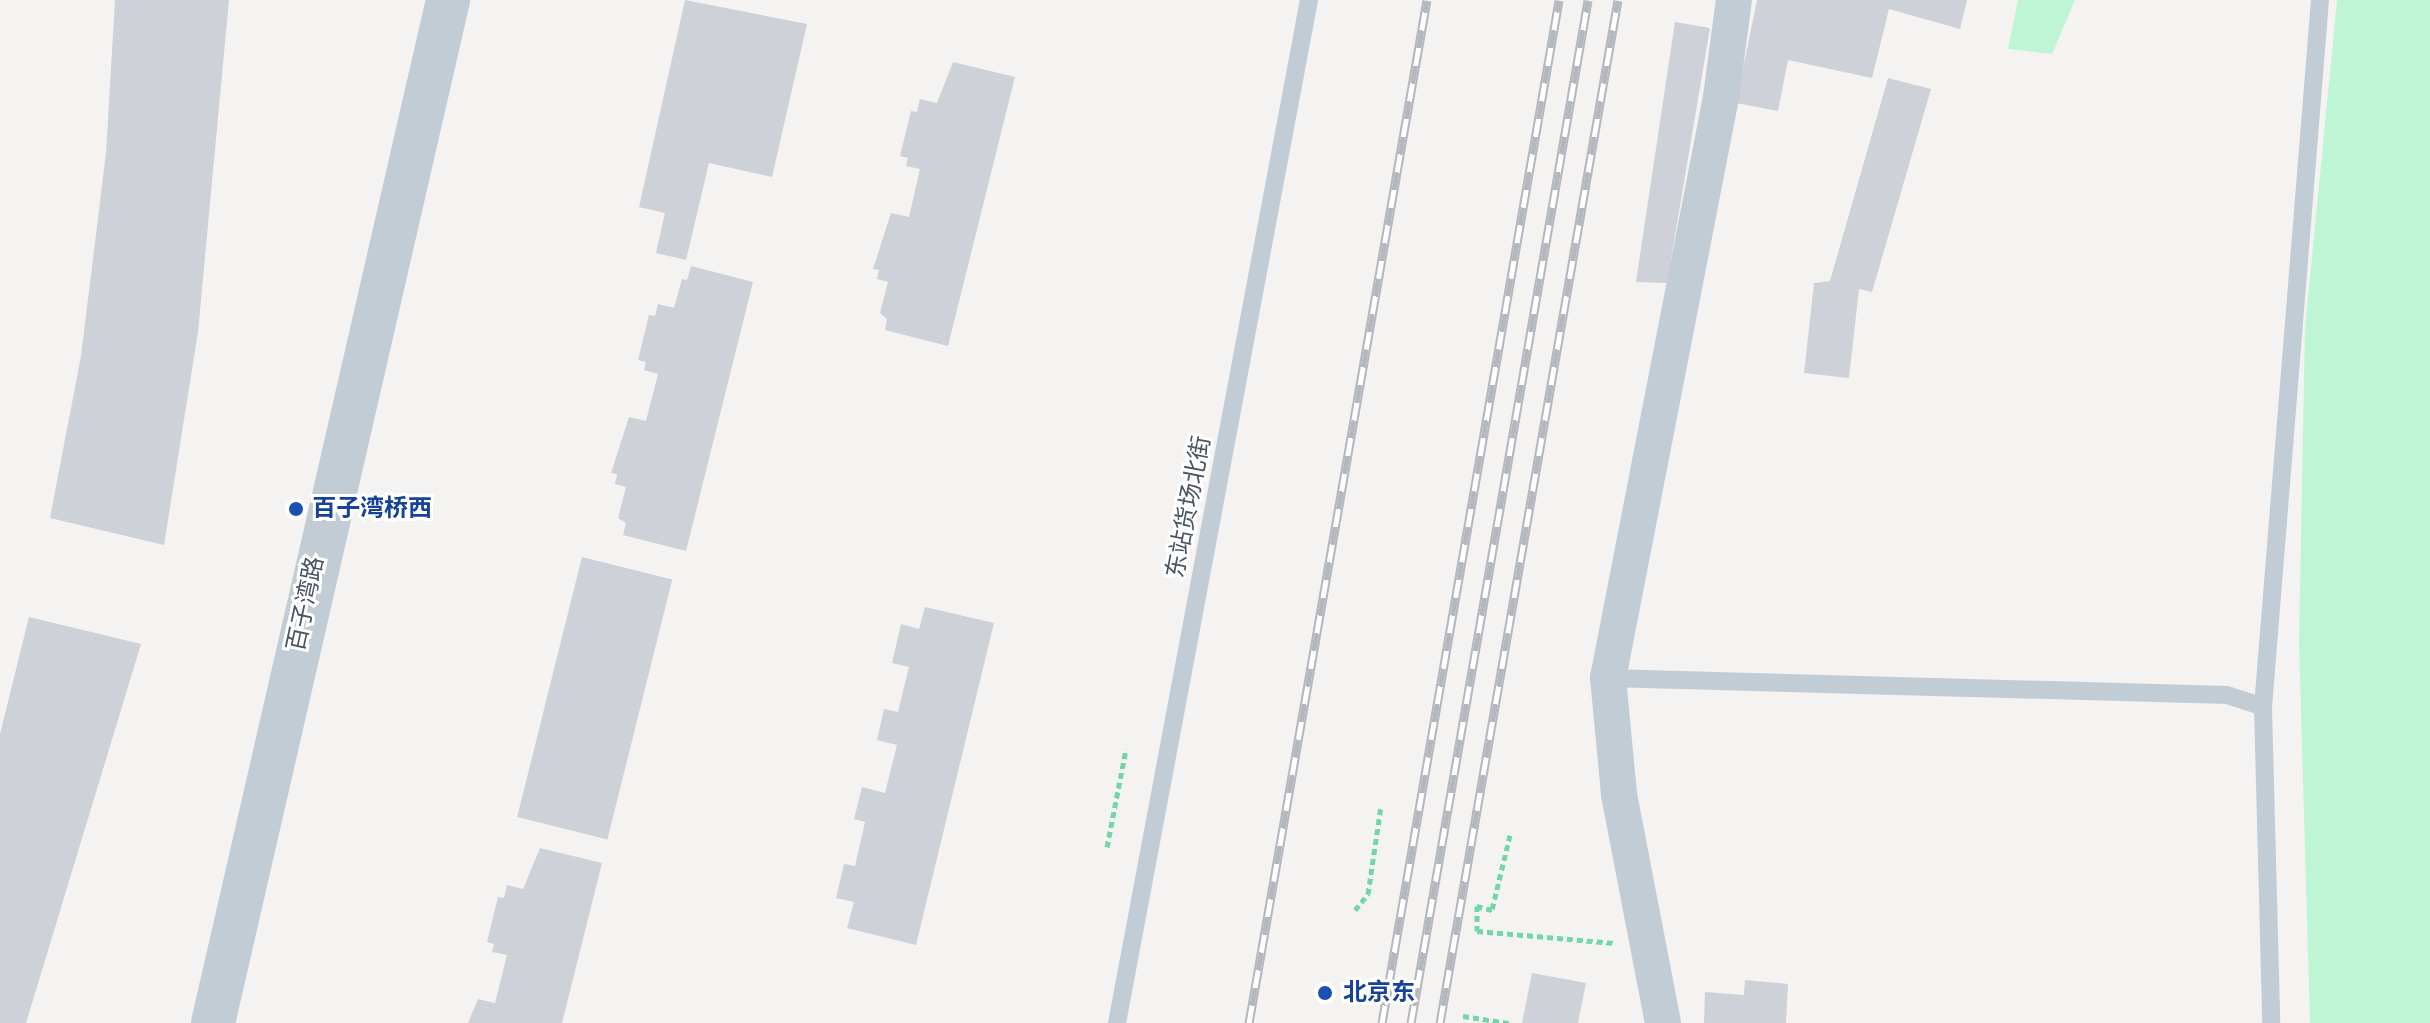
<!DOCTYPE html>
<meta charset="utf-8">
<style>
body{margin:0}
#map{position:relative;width:2430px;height:1023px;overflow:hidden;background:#f5f2f2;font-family:Rubik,"Noto Sans SC",sans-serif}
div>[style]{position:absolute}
.green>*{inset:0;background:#bef5d4}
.building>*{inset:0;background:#ced1d8;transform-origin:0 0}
.path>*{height:5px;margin-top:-2.5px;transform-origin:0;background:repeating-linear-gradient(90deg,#72d7a7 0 6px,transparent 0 10px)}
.service>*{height:18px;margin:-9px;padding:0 9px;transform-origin:9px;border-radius:9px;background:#c2ccd5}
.minor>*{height:36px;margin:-18px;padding:0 18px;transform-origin:18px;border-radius:18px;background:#c2ccd5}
.tertiary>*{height:44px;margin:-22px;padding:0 22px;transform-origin:22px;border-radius:22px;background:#c2ccd5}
.rail>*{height:9px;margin-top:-4.5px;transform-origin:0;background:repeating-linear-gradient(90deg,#fff 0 18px,#b4b7bd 0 36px);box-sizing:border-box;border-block:2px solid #b4b7bd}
.dots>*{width:22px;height:22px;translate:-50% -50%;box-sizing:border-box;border:4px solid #fff;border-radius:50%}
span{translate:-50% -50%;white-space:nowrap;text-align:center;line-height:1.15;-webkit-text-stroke:6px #fff;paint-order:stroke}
.street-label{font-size:24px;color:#485562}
.transit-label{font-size:24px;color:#164399;font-weight:700}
.left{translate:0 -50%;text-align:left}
</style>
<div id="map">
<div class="green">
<div style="clip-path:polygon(2018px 0,2075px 0,2052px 54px,2008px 49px)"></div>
<div style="clip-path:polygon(2337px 0,2430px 0,2430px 1023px,2310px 1023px,2299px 642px,2305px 329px)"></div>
</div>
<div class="building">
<div style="clip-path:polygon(115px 0,229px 0,198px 332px,164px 545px,50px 518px,81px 356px,106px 153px)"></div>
<div style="clip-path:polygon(685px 0,807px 24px,772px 177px,709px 163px,686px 260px,656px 253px,665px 213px,639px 207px)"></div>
<div style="clip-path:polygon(1757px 0,1967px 0,1960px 29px,1889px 9px,1872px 78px,1788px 60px,1778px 111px,1736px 103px)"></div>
<div style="clip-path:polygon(1675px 22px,1710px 28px,1667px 283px,1636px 282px)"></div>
<div style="clip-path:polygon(953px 62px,1015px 77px,948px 346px,885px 330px,887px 319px,880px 313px,888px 282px,877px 279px,879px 270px,873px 269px,891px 213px,909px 217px,920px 169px,906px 166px,908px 158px,900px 156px,911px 111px,917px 112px,920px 99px,937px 103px)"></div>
<div style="clip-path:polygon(1888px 78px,1931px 89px,1872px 292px,1859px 289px,1849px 378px,1804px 373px,1814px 283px,1830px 281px)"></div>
<div style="clip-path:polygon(691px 266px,753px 282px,686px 551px,623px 535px,626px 523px,618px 518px,626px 487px,615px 484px,617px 474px,611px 473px,629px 417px,646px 421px,658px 374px,644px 370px,646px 362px,638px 360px,649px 315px,655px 316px,658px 304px,674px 308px,682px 279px,687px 280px)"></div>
<div style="left:582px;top:557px;width:93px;height:268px;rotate:14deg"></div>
<div style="clip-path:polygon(925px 607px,994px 623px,916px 945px,847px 928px,854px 902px,836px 898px,844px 864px,855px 866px,865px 822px,854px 819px,862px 787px,885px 793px,897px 745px,877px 740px,884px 709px,898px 712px,909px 667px,892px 663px,901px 624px,919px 629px)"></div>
<div style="clip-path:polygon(29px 617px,141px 644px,26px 1023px,0 1023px,0 734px)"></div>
<div style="clip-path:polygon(540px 848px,602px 863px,562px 1023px,468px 1023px,478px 999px,495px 1003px,507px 955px,492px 952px,494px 944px,487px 942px,498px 897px,504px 898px,507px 885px,523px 889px)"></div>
<div style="clip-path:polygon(1532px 973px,1586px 983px,1578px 1023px,1522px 1023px)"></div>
<div style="clip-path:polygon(1745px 980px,1788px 984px,1786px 1023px,1704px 1023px,1705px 992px,1744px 995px)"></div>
</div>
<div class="path">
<div style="left:1510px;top:835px;width:77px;rotate:103.5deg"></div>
<div style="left:1492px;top:910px;width:16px;rotate:-165deg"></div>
<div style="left:1477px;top:906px;width:25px;rotate:90deg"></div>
<div style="left:1477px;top:931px;width:137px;rotate:5deg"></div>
<div style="left:1107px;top:847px;width:100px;rotate:-79deg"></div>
<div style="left:1355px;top:910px;width:21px;rotate:-51deg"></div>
<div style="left:1368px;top:894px;width:89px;rotate:-81.6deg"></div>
<div style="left:1463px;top:1016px;width:47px;rotate:8.7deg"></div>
</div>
<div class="service">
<div style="left:1608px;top:678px;width:619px;rotate:1.57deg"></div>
<div style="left:2227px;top:695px;width:38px;rotate:18deg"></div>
<div style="left:2263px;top:707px;width:709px;rotate:-85.39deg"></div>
<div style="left:2263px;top:707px;width:316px;rotate:88.5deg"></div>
<div style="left:1117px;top:1023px;width:1041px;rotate:-79.37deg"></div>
</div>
<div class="minor">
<div style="left:1663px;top:1023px;width:233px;rotate:-100.9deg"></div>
<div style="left:1619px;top:794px;width:117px;rotate:-95.4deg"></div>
<div style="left:1608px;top:678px;width:592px;rotate:-78.99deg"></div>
<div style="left:1721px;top:97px;width:98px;rotate:-82.4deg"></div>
</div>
<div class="tertiary">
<div style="left:213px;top:1023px;width:1050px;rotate:-77.06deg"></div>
</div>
<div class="rail">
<div style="left:1249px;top:1023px;width:1038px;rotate:-80.13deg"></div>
<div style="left:1382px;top:1023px;width:1038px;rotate:-80.18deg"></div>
<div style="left:1411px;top:1023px;width:1038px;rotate:-80.18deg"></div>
<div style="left:1440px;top:1023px;width:1038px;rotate:-80.13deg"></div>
</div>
<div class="dots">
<div style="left:296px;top:509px;background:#1a4fb4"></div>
<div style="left:1325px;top:993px;background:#1a4fb4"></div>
</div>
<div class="street-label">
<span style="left:1189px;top:507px;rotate:-79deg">东站货场北街</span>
<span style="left:306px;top:604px;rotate:-78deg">百子湾路</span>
</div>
<div class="transit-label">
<span class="left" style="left:312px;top:509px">百子湾桥西</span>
<span class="left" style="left:1343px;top:993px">北京东</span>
</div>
</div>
